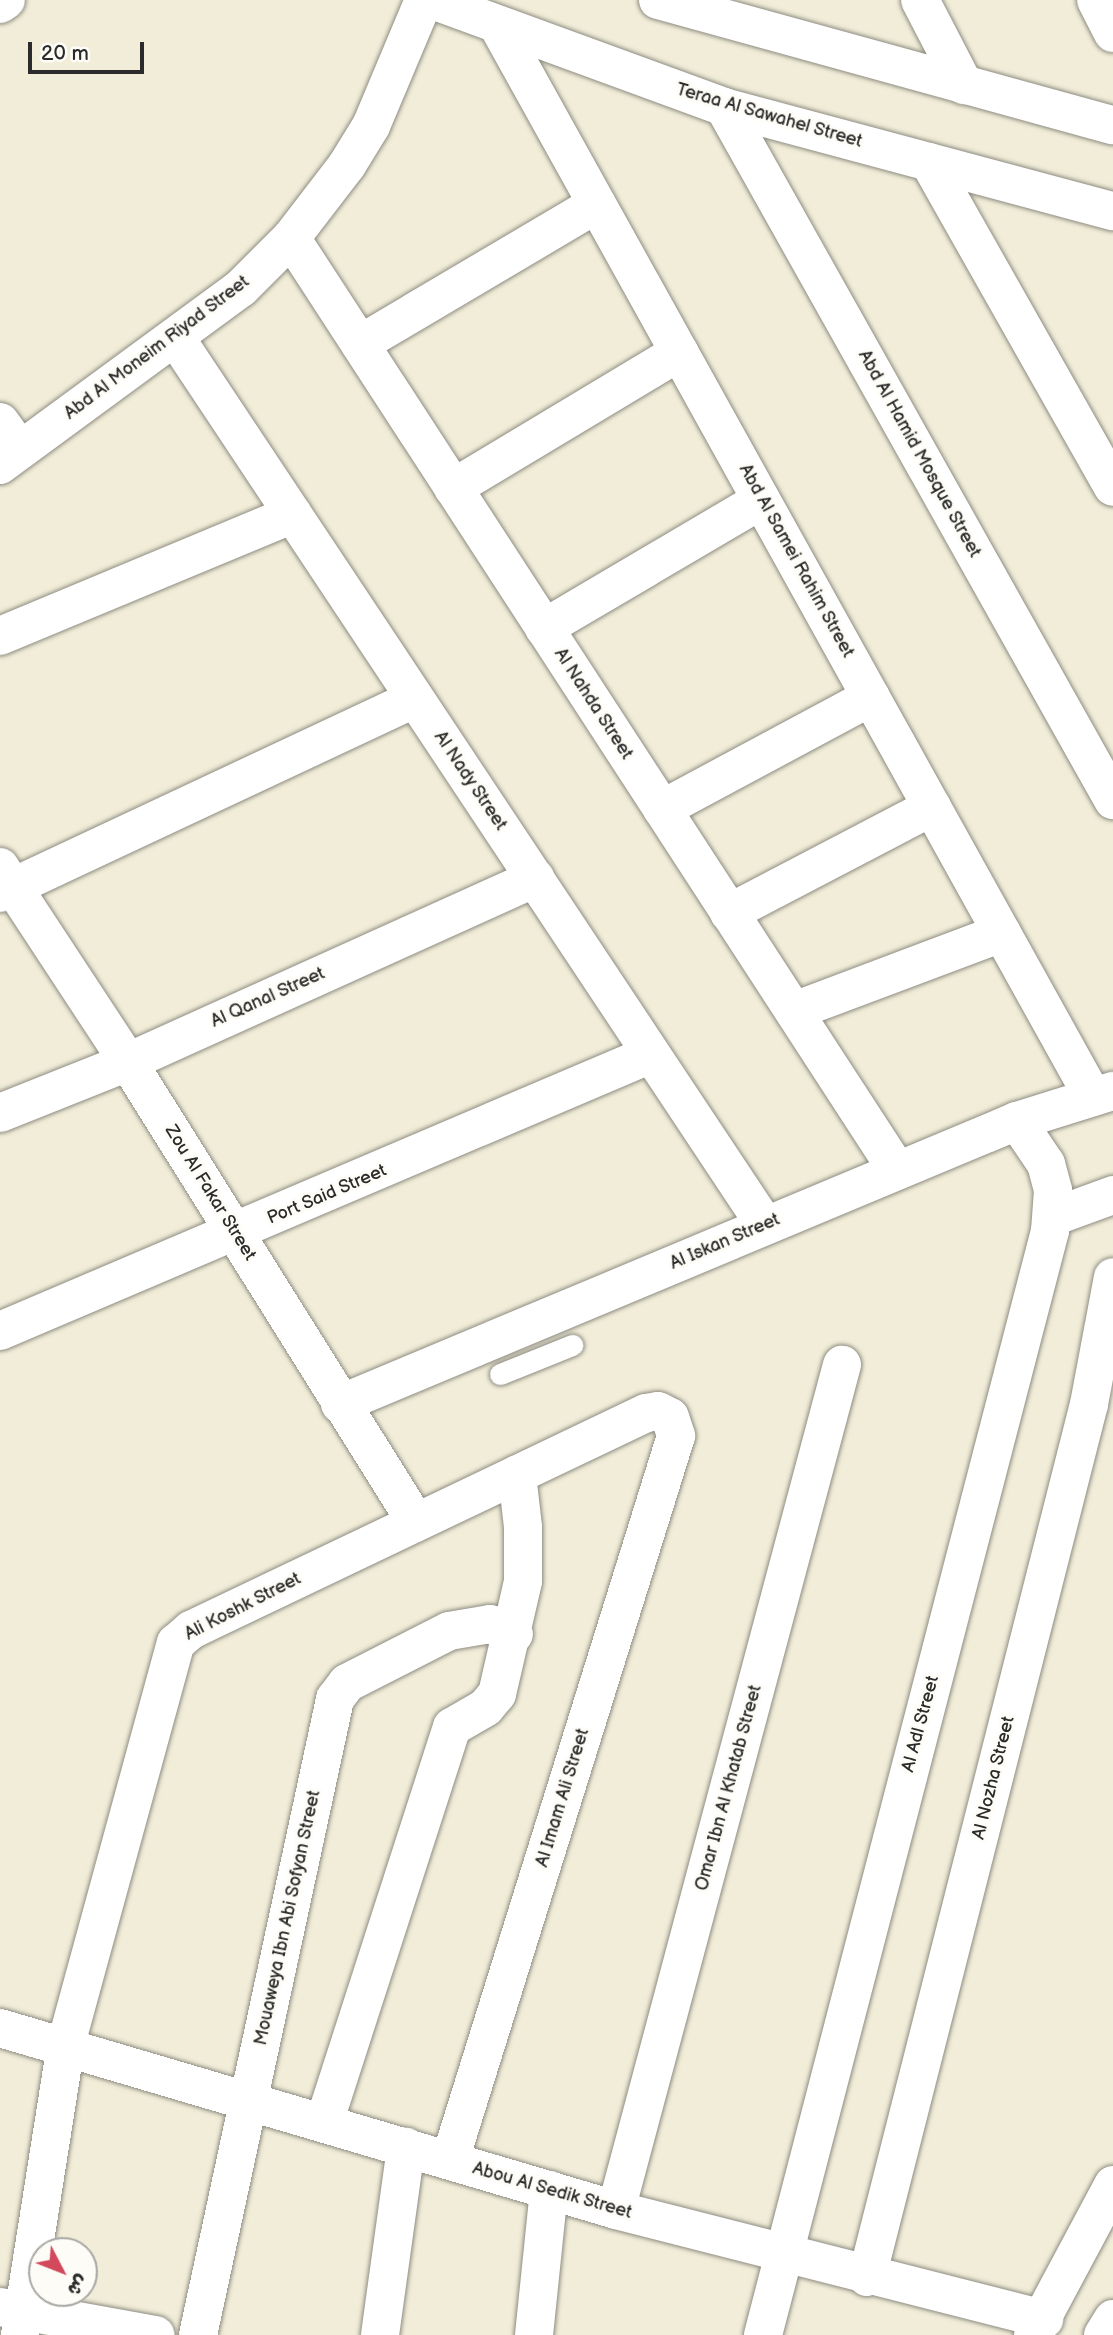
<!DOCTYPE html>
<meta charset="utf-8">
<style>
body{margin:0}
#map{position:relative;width:1113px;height:2335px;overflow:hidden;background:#f1edd8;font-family:"Balsamiq Sans","Playpen Sans Arabic",sans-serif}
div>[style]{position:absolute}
.roads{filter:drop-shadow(0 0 2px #8e8c82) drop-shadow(0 0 2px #8e8c82)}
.service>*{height:21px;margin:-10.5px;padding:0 10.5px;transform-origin:10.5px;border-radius:10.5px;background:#fff}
.minor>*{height:38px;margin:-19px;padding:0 19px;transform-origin:19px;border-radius:19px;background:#fff}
.secondary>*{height:38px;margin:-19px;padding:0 19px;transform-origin:19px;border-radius:19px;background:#fff}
.primary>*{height:38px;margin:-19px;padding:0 19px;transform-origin:19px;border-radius:19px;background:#fff}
span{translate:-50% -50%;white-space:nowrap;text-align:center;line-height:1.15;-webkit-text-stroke:6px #fdfcf7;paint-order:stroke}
.street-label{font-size:18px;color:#2b2b2b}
.north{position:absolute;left:28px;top:2237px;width:70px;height:70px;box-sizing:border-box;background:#fdfcf7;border:2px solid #a9a8a5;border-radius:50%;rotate:132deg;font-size:19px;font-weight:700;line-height:28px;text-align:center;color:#2b2b2b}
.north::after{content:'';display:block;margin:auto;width:24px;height:32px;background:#d1495b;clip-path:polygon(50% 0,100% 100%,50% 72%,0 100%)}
.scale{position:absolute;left:28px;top:42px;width:116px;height:32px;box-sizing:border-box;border:4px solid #2b2b2b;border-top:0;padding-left:9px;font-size:21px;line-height:24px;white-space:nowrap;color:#2b2b2b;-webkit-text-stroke:5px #fdfcf7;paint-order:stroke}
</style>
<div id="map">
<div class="roads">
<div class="service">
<div style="left:500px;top:1374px;width:78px;rotate:-21.9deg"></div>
</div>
<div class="minor">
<div style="left:920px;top:0;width:96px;rotate:62.6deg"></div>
<div style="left:1096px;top:0;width:37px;rotate:63deg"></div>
<div style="left:0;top:4px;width:7px;rotate:-34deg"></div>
<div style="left:498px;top:26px;width:1225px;rotate:60.95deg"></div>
<div style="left:724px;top:107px;width:795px;rotate:60.69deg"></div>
<div style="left:929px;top:162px;width:373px;rotate:60.5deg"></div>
<div style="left:291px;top:238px;width:1112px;rotate:56.97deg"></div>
<div style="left:175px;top:337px;width:1066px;rotate:56.4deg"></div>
<div style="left:360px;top:344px;width:275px;rotate:-30.6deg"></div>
<div style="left:0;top:422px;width:34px;rotate:54deg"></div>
<div style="left:0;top:465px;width:299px;rotate:-36.3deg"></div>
<div style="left:241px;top:288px;width:71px;rotate:-45deg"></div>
<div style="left:291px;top:238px;width:92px;rotate:-52.5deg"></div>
<div style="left:347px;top:165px;width:46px;rotate:-58.4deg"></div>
<div style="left:371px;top:126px;width:137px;rotate:-67.2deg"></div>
<div style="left:453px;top:488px;width:264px;rotate:-31deg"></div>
<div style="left:544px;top:628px;width:252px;rotate:-30.5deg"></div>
<div style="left:0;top:636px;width:317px;rotate:-22.6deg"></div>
<div style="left:662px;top:809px;width:237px;rotate:-28.2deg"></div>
<div style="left:0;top:867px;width:233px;rotate:56.7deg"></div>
<div style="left:128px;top:1062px;width:543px;rotate:57.95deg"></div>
<div style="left:0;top:893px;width:458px;rotate:-25.1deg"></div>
<div style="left:729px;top:913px;width:229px;rotate:-27.6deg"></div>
<div style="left:794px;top:1011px;width:222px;rotate:-20.6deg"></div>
<div style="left:0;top:1113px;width:138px;rotate:-21.7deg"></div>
<div style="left:128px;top:1062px;width:447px;rotate:-24.3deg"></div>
<div style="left:1053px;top:1217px;width:64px;rotate:-20.1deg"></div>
<div style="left:0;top:1331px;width:707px;rotate:-23.05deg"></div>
<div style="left:340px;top:1404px;width:734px;rotate:-22.69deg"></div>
<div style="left:1017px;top:1121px;width:101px;rotate:-17.4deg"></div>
<div style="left:0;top:2028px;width:642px;rotate:16.46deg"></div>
<div style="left:616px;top:2210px;width:442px;rotate:14.3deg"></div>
<div style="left:324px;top:2123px;width:416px;rotate:-72.1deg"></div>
<div style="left:452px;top:1727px;width:39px;rotate:-30deg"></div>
<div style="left:486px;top:1707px;width:17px;rotate:-50deg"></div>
<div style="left:497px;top:1694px;width:116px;rotate:-77deg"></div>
<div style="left:523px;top:1581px;width:54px;rotate:-90deg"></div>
<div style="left:523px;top:1527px;width:53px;rotate:-96.5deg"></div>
<div style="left:616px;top:2210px;width:875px;rotate:-75.03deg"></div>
<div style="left:867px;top:2277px;width:901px;rotate:-75.73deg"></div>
<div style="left:1089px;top:1404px;width:129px;rotate:-79.3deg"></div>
<div style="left:0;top:2307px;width:158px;rotate:10.2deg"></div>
<div style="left:20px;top:2335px;width:295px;rotate:-81deg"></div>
<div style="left:66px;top:2044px;width:416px;rotate:-74.7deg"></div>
<div style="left:176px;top:1643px;width:20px;rotate:-41deg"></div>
<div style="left:191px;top:1630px;width:504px;rotate:-25.5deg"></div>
<div style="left:646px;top:1413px;width:12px;rotate:-9deg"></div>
<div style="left:658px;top:1411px;width:13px;rotate:27deg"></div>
<div style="left:670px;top:1417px;width:20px;rotate:72deg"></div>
<div style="left:676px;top:1436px;width:758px;rotate:107.34deg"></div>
<div style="left:198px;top:2335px;width:651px;rotate:-77.84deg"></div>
<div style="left:335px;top:1699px;width:20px;rotate:-53deg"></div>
<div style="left:347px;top:1683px;width:114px;rotate:-27deg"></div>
<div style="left:449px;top:1631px;width:42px;rotate:-9.7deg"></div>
<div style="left:490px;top:1624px;width:26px;rotate:23deg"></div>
<div style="left:380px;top:2335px;width:190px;rotate:-82.1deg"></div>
<div style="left:534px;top:2335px;width:146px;rotate:-84.1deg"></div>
<div style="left:763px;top:2335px;width:1141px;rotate:-75.43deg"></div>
<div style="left:1050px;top:1231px;width:41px;rotate:-85.8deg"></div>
<div style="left:1053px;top:1190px;width:27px;rotate:-105deg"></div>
<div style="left:1046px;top:1164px;width:52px;rotate:-124deg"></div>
</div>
<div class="secondary">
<div style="left:432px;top:0;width:311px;rotate:20.1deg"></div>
<div style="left:724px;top:107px;width:403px;rotate:15deg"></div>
<div style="left:658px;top:0;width:472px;rotate:15.4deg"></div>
</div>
<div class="primary">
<div style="left:1033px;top:2335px;width:170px;rotate:-61.9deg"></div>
<div style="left:1103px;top:2335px;width:19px;rotate:-58deg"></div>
</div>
</div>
<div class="street-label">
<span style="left:769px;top:116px;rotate:16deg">Teraa Al Sawahel Street</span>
<span style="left:157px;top:348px;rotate:-37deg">Abd Al Moneim Riyad Street</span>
<span style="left:919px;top:454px;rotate:61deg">Abd Al Hamid Mosque Street</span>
<span style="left:796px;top:561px;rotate:61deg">Abd Al Samei Rahim Street</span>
<span style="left:593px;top:704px;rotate:57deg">Al Nahda Street</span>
<span style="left:470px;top:781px;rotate:56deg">Al Nady Street</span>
<span style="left:268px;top:998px;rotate:-24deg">Al Qanal Street</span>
<span style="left:210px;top:1193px;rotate:58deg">Zou Al Fakar Street</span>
<span style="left:327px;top:1195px;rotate:-23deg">Port Said Street</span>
<span style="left:725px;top:1242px;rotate:-23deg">Al Iskan Street</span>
<span style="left:243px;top:1607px;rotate:-27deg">Ali Koshk Street</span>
<span style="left:921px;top:1724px;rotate:-75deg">Al Adl Street</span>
<span style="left:994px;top:1778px;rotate:-76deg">Al Nozha Street</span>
<span style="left:729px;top:1788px;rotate:-75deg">Omar Ibn Al Khatab Street</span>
<span style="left:563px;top:1798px;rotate:-73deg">Al Imam Ali Street</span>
<span style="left:288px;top:1918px;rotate:-78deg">Mouaweya Ibn Abi Sofyan Street</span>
<span style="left:552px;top:2191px;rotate:16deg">Abou Al Sedik Street</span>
</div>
<div class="north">ش</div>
<div class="scale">20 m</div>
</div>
